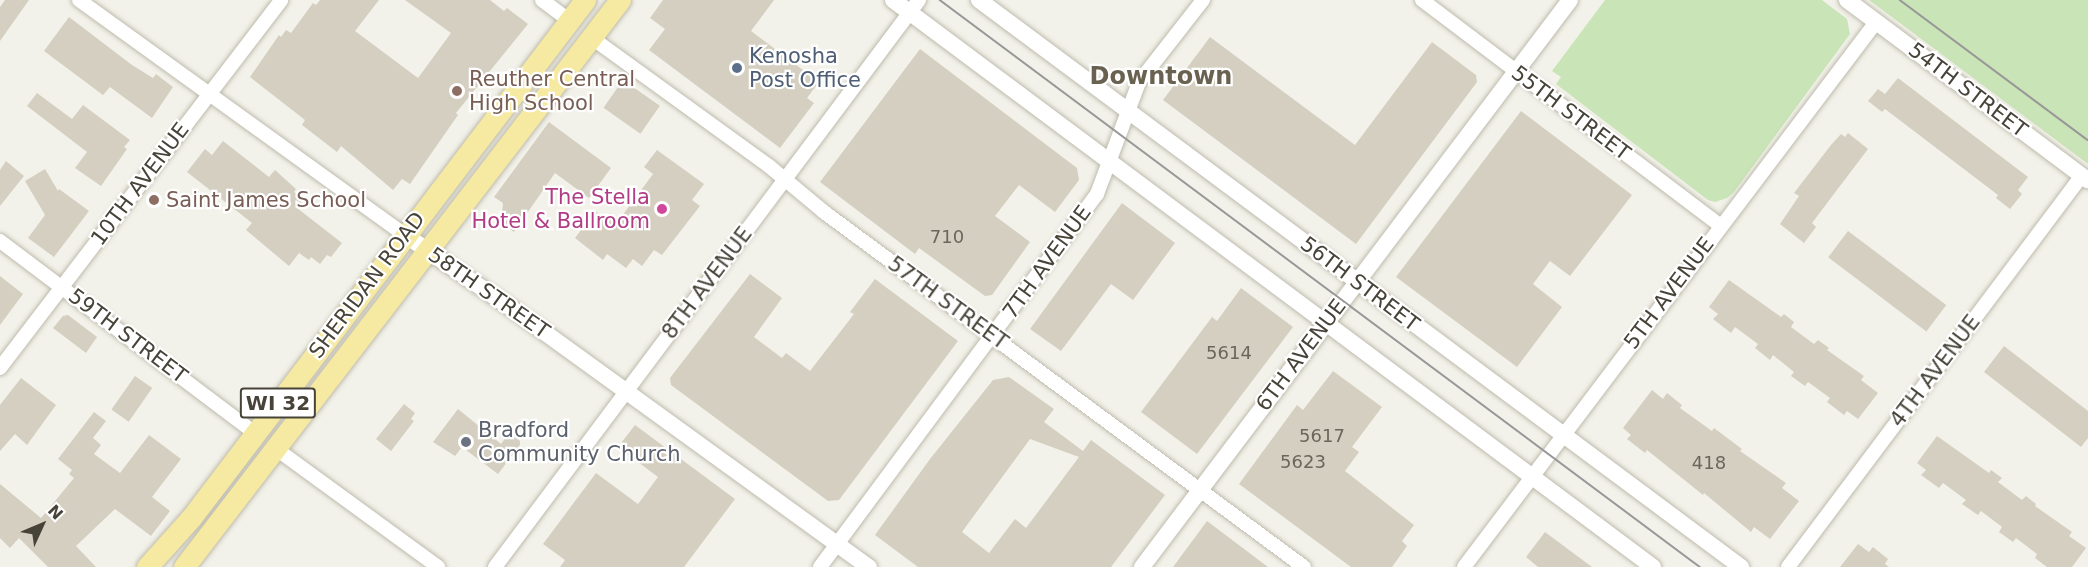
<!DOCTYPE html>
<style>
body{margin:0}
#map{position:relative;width:2088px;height:567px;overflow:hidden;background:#f3f2ea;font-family:"DejaVu Sans",sans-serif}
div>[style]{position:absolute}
.green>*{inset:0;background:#c9e4b6}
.building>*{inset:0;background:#d4cfc0;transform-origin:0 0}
.roads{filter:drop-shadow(0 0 2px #bebbad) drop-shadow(0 0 2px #bebbad)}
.minor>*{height:14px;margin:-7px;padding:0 7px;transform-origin:7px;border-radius:7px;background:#fff}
.tertiary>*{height:16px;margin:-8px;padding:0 8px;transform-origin:8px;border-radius:8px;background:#fff}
.primary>*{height:21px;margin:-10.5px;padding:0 10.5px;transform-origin:10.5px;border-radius:10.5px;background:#f6e9a1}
.tram>*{height:1.5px;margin:-0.75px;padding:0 0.75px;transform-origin:0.75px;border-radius:0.75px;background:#989898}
.dots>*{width:16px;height:16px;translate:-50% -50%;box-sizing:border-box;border:3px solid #fff;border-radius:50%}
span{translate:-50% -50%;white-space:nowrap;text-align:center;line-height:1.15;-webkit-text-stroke:4.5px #fff;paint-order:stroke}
.number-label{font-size:18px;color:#6a665b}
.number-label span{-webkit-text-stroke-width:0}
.shield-label span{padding:2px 4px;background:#fff;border:2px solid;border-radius:4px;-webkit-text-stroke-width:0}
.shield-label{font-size:20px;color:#474339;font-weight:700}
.service-label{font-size:21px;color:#4e5e75}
.left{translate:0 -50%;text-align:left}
.education-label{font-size:21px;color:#785e54}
.street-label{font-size:21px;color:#474339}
.hotel-label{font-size:21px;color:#b23c85}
.right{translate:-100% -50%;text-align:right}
.worship-label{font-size:21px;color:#5b616d}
.quarter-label{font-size:24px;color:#696251;font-weight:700}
.north{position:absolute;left:12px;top:495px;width:60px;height:60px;-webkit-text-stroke:4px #fff;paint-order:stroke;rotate:46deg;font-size:16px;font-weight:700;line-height:24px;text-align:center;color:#474339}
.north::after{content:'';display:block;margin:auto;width:21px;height:27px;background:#474339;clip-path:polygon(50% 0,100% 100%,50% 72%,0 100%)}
</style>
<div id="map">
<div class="green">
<div style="clip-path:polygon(1605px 0,1822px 0,1847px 19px,1850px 34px,1734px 192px,1727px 198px,1715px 202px,1708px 200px,1556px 84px,1561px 77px,1552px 71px)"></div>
<div style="clip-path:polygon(1869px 0,2088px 0,2088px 164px,1904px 26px)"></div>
</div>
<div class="building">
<div style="clip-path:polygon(5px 0,29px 0,0 41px,0 7px)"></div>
<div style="clip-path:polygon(320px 0,379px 0,355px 31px,418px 78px,451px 33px,405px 0,490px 0,504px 11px,507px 8px,528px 24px,456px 113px,458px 115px,410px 184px,402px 179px,393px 190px,341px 146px,337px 152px,302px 125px,305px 120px,250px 77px,279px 35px,281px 37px,286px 30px,291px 33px,313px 3px,316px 5px)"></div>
<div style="clip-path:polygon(663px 0,774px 0,751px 31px,819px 82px,807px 98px,814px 103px,780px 148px,649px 50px,665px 29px,650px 18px)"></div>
<div style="clip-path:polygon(69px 17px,132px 65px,153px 78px,156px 74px,173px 87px,152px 118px,110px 87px,103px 95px,44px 51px)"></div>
<div style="clip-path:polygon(1210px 37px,1355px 145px,1432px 42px,1476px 75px,1477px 82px,1356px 244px,1163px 100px)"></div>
<div style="clip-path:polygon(920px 49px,1077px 168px,1079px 180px,1055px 212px,1019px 185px,995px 216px,1030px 242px,992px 295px,985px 296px,919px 248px,915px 254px,820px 182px)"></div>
<div style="clip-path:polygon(1898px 78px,2028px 177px,2018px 190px,2022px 194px,2010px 209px,1996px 198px,1998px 195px,1885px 109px,1882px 112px,1868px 101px,1878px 89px,1885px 94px)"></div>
<div style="left:623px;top:80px;width:45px;height:34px;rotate:35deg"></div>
<div style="clip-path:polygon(37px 93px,72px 119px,83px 105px,130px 140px,124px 147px,127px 149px,101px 186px,75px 168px,87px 152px,27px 106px)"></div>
<div style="clip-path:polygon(1521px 111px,1632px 195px,1570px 276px,1550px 261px,1533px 284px,1562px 307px,1517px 367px,1396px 277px)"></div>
<div style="clip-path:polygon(549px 122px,611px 168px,589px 198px,555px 173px,514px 232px,501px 222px,503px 203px,494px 197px)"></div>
<div style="clip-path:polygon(1848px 133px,1868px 149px,1812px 223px,1816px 227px,1804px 243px,1780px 224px,1799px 196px,1794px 193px,1831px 145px,1841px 134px,1845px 137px)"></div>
<div style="clip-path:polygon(223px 141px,269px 177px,275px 170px,296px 189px,294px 192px,304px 199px,297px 208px,342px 243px,331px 257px,327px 255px,320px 264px,311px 257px,309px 260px,299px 253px,289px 266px,246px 230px,252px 223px,187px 172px,205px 149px,212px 155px)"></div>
<div style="clip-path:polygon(657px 150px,704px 184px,692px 200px,700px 206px,662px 255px,654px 250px,642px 266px,633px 259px,626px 268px,607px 254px,603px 260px,575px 238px,595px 211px,605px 219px,610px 213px,619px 220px,653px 174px,644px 167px)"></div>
<div style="clip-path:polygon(6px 161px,24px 176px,0 206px,0 170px)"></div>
<div style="clip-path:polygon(45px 169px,58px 191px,59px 189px,89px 211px,54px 257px,28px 238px,45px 215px,25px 181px)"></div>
<div style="clip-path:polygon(1122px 203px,1175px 243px,1133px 300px,1111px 284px,1061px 351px,1030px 329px)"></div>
<div style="left:1848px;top:231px;width:123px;height:33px;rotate:37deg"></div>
<div style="clip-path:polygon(750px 274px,782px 298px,754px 337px,782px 358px,786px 353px,810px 371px,854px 314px,850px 312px,875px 279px,958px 341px,839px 500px,828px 501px,671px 385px,670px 378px)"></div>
<div style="clip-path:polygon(0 276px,23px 294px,0 325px)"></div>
<div style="clip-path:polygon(1729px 280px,1781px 317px,1784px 314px,1794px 322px,1791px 327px,1814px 344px,1818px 340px,1829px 348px,1827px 350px,1864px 376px,1861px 380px,1878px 393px,1858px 419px,1847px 411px,1844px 415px,1827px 402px,1830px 398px,1808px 382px,1805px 386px,1791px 376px,1794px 372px,1773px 355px,1770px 360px,1755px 348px,1758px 344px,1735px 327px,1731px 333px,1713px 319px,1718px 314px,1709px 307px)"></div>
<div style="clip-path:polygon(1241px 288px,1293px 327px,1197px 454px,1141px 412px,1212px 317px,1217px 321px)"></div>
<div style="clip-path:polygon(68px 315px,97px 337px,86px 353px,53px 328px,63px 316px)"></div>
<div style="clip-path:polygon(2004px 346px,2088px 411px,2088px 438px,2081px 447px,1984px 372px)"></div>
<div style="clip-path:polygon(1333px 371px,1382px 407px,1352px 447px,1359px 452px,1345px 471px,1414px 525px,1402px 541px,1407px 546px,1392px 567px,1351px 567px,1239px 484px,1297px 405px,1303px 410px)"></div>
<div style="left:135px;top:376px;width:21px;height:41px;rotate:35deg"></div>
<div style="clip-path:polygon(evenodd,1009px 377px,1054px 409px,1044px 422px,1083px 451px,1091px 440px,1165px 495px,1111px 567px,918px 567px,875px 535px,930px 459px,993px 380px,1009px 377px,1030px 439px,1079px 457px,1026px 528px,1015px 519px,989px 553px,962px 532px,1030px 439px)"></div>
<div style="clip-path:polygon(21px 378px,56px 405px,27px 445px,15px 434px,0 451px,0 405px)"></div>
<div style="clip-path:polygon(1652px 390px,1663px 399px,1667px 393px,1682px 405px,1680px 408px,1712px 431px,1714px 428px,1742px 449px,1740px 451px,1786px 483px,1782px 488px,1799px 501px,1770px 539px,1754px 527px,1751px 532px,1704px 493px,1703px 495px,1647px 450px,1645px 453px,1627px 439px,1631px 435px,1623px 428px)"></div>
<div style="clip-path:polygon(404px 404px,415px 413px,411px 419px,414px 421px,391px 451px,376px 439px)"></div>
<div style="clip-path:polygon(458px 409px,501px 444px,509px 433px,520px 441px,520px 445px,498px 474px,462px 447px,455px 456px,433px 442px)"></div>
<div style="clip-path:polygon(94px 412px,106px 421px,93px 438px,101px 445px,94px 454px,120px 473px,149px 435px,181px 459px,152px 497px,170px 511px,151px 536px,115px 509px,76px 546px,96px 567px,48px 567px,19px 538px,10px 548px,0 538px,0 484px,41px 518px,74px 478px,69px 474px,72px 470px,58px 459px)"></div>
<div style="clip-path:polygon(635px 425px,735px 499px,684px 567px,560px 567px,565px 560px,543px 544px,596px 473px,638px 504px,658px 477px,618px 447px)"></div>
<div style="clip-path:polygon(1937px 436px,1989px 473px,1991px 470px,2002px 478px,1998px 482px,2022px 500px,2026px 496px,2036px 504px,2035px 506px,2072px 532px,2069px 536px,2086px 548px,2072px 567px,2047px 567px,2035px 558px,2037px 554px,2016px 538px,2013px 542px,1999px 532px,2002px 527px,1981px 511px,1978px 515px,1962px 504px,1966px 500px,1943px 483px,1939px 488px,1921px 475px,1926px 470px,1917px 463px)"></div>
<div style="clip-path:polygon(1207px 521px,1268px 567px,1173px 567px)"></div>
<div style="clip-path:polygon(1545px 532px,1592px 567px,1538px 567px,1526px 557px)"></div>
<div style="clip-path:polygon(1858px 544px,1869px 552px,1873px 547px,1888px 559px,1885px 564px,1889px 567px,1840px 567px)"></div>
</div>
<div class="roads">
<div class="minor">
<div style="left:79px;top:0;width:402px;rotate:35.8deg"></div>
<div style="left:542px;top:0;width:34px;rotate:37deg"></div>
<div style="left:1422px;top:0;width:373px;rotate:37.1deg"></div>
<div style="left:592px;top:38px;width:218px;rotate:35.9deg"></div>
<div style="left:769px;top:166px;width:72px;rotate:39.9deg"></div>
<div style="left:824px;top:212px;width:597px;rotate:36.49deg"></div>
<div style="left:0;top:241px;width:319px;rotate:37deg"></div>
<div style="left:0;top:368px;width:463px;rotate:-52.6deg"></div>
<div style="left:275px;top:448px;width:202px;rotate:36.1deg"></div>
<div style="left:495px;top:567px;width:708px;rotate:-53.21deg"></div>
<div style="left:820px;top:567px;width:465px;rotate:-53.4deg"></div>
<div style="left:1097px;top:194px;width:120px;rotate:-69.4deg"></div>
<div style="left:1139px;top:82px;width:104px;rotate:-52deg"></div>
<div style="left:1464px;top:567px;width:683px;rotate:-52.91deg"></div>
<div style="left:1788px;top:567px;width:490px;rotate:-53.1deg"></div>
</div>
<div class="tertiary">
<div style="left:893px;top:0;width:948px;rotate:36.72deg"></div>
<div style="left:979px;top:0;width:950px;rotate:36.65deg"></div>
<div style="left:1847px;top:0;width:301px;rotate:36.8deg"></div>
<div style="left:405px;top:235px;width:134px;rotate:34.6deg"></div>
<div style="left:515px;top:311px;width:437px;rotate:35.9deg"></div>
<div style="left:1142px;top:567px;width:710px;rotate:-52.95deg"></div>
</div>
<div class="primary">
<div style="left:147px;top:567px;width:66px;rotate:-48.1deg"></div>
<div style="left:191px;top:518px;width:651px;rotate:-52.74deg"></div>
<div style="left:184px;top:567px;width:715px;rotate:-52.44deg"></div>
</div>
</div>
<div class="tram">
<div style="left:940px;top:0;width:948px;rotate:36.72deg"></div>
<div style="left:1900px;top:0;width:234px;rotate:36.7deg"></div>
</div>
<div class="dots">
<div style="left:737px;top:68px;background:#5c6f8a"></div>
<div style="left:457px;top:91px;background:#8d6e63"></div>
<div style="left:154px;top:200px;background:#8d6e63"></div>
<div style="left:662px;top:209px;background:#d1479c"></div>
<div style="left:466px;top:442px;background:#6b7280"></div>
</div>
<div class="number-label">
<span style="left:947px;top:237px">710</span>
<span style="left:1229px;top:353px">5614</span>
<span style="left:1322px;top:436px">5617</span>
<span style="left:1303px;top:462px">5623</span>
<span style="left:1709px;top:463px">418</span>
</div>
<div class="shield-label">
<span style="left:278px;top:403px">WI 32</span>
</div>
<div class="service-label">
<span class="left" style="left:749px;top:68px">Kenosha<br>Post Office</span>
</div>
<div class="education-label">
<span class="left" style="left:469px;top:91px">Reuther Central<br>High School</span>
<span class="left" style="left:166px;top:200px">Saint James School</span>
</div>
<div class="street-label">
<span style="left:1968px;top:90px;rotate:37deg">54TH STREET</span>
<span style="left:1571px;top:113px;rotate:37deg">55TH STREET</span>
<span style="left:140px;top:184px;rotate:-53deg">10TH AVENUE</span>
<span style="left:1047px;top:262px;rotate:-54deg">7TH AVENUE</span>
<span style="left:707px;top:283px;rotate:-53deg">8TH AVENUE</span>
<span style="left:1360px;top:284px;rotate:37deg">56TH STREET</span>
<span style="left:367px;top:285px;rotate:-53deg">SHERIDAN ROAD</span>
<span style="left:489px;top:293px;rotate:35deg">58TH STREET</span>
<span style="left:1669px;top:293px;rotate:-53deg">5TH AVENUE</span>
<span style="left:948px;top:303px;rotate:36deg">57TH STREET</span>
<span style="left:128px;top:336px;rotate:37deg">59TH STREET</span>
<span style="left:1301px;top:355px;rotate:-53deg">6TH AVENUE</span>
<span style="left:1935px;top:371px;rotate:-53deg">4TH AVENUE</span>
</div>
<div class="hotel-label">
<span class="right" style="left:650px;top:209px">The Stella<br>Hotel &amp; Ballroom</span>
</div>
<div class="worship-label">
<span class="left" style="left:478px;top:442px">Bradford<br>Community Church</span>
</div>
<div class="quarter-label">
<span style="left:1161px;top:77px">Downtown</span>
</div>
<div class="north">N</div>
</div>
